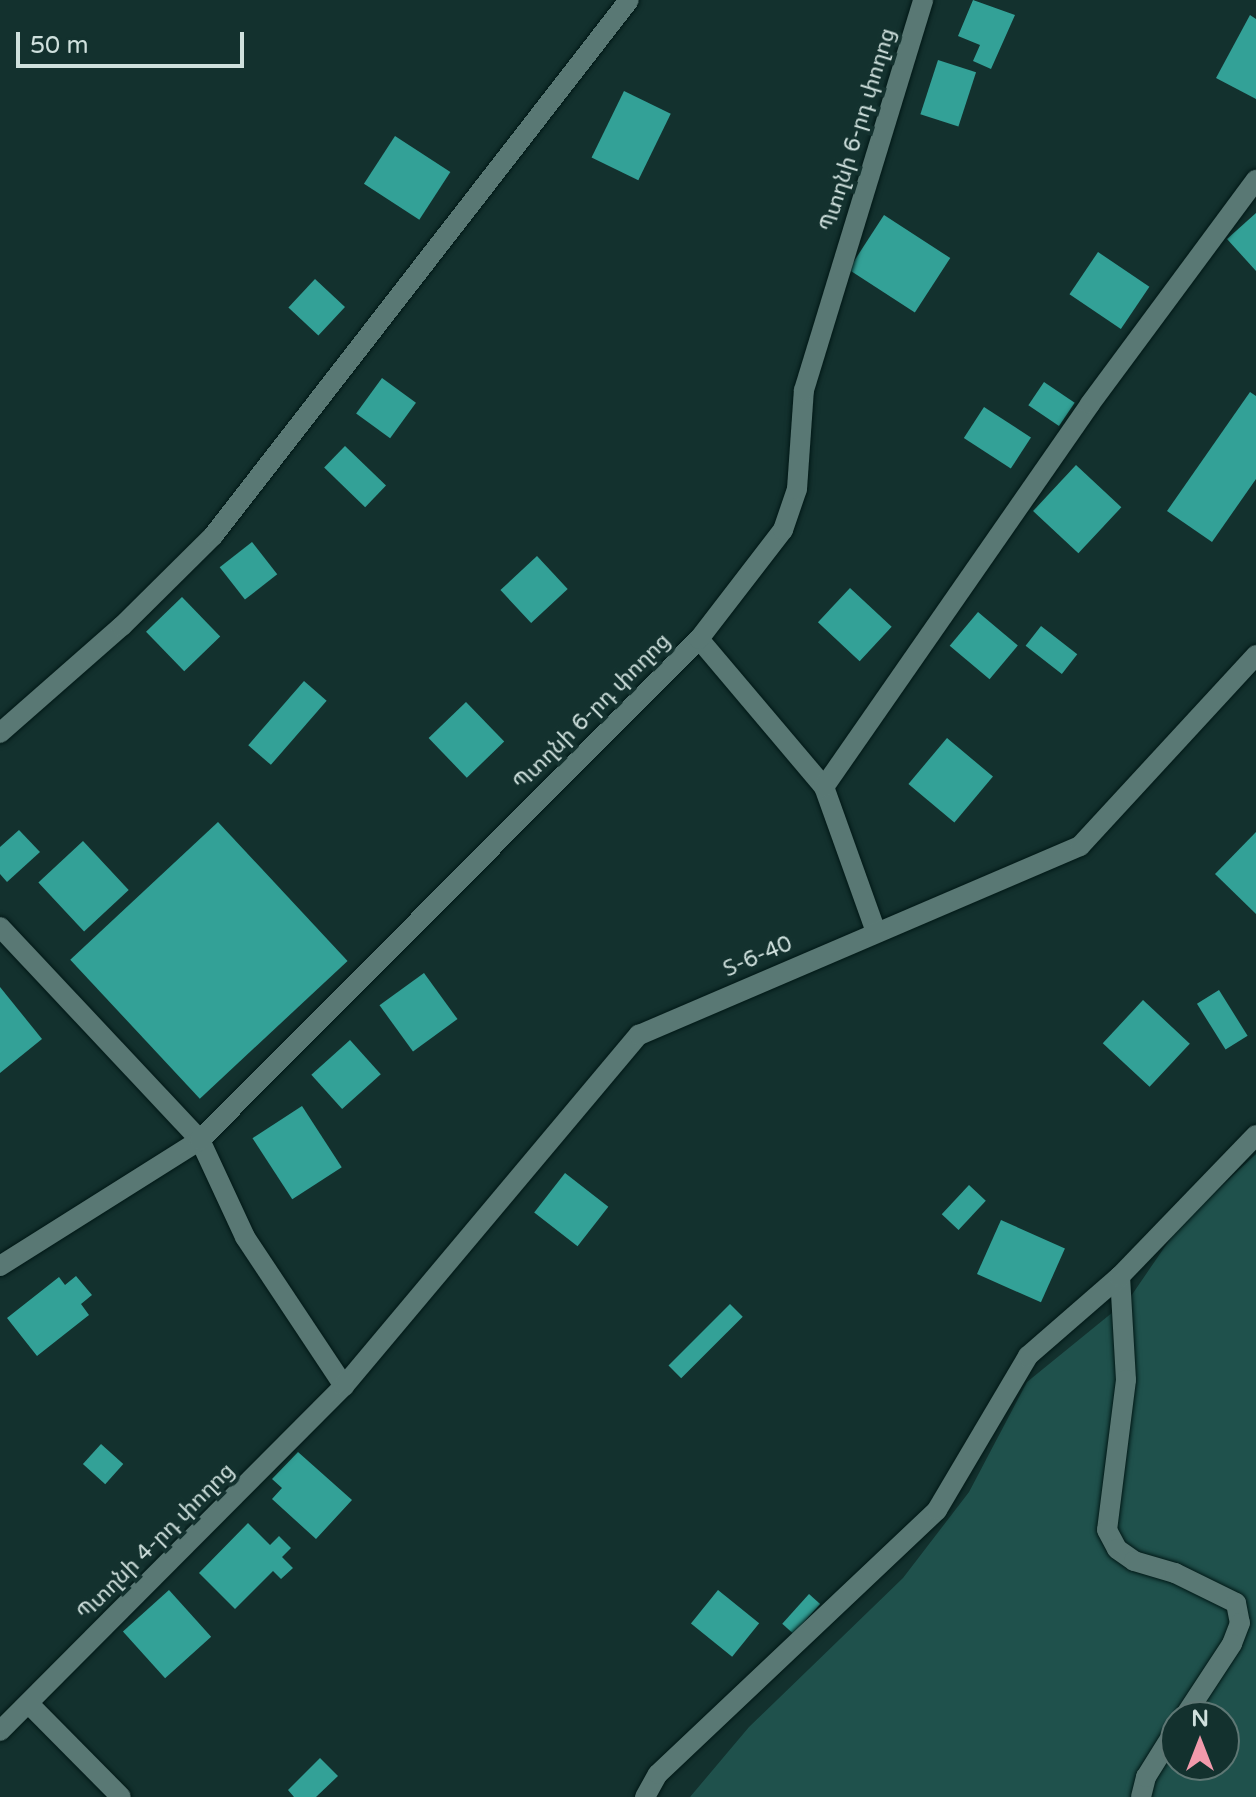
<!DOCTYPE html>
<meta charset="utf-8">
<style>
body{margin:0}
#map{position:relative;width:1256px;height:1797px;overflow:hidden;background:#13312e;font-family:"Varela Round","Noto Sans Armenian",sans-serif}
div>[style]{position:absolute}
.green>*{inset:0;background:#1f514c}
.building>*{inset:0;background:#33a197;transform-origin:0 0}
.roads{filter:drop-shadow(0 0 2px #001816) drop-shadow(0 0 2px #001816)}
.minor>*{height:20px;margin:-10px;padding:0 10px;transform-origin:10px;border-radius:10px;background:#597874}
span{translate:-50% -50%;white-space:nowrap;text-align:center;line-height:1.15;-webkit-text-stroke:8px #13312e;paint-order:stroke}
.street-label{font-size:22px;color:#cfe0dd}
.north{position:absolute;left:1160px;top:1701px;width:80px;height:80px;box-sizing:border-box;background:#13312e;border:2px solid #5e7774;border-radius:50%;rotate:0deg;font-size:22px;font-weight:700;line-height:32px;text-align:center;color:#cfe0dd}
.north::after{content:'';display:block;margin:auto;width:28px;height:36px;background:#f29aac;clip-path:polygon(50% 0,100% 100%,50% 72%,0 100%)}
.scale{position:absolute;left:16px;top:32px;width:228px;height:36px;box-sizing:border-box;border:4px solid #cfe0dd;border-top:0;padding-left:10px;font-size:24px;line-height:28px;white-space:nowrap;color:#cfe0dd;-webkit-text-stroke:6px #13312e;paint-order:stroke}
</style>
<div id="map">
<div class="green">
<div style="clip-path:polygon(evenodd,1256px 1154px,1256px 1797px,690px 1797px,749px 1727px,903px 1578px,969px 1492px,1027px 1382px,1129px 1299px,1179px 1226px,1256px 1154px,1176px 1717px,1224px 1717px,1224px 1765px,1176px 1765px,1176px 1717px)"></div>
</div>
<div class="building">
<div style="clip-path:polygon(973px 0,1015px 15px,991px 69px,973px 61px,980px 45px,958px 36px)"></div>
<div style="clip-path:polygon(1250px 15px,1256px 19px,1256px 99px,1216px 78px)"></div>
<div style="left:938px;top:60px;width:40px;height:57px;rotate:18deg"></div>
<div style="left:624px;top:91px;width:52px;height:74px;rotate:26deg"></div>
<div style="left:395px;top:136px;width:66px;height:57px;rotate:33deg"></div>
<div style="clip-path:polygon(1256px 213px,1256px 271px,1227px 239px)"></div>
<div style="left:884px;top:215px;width:79px;height:65px;rotate:33deg"></div>
<div style="left:1098px;top:252px;width:62px;height:51px;rotate:34deg"></div>
<div style="left:315px;top:279px;width:41px;height:39px;rotate:43deg"></div>
<div style="left:382px;top:378px;width:42px;height:44px;rotate:36deg"></div>
<div style="left:1044px;top:382px;width:37px;height:28px;rotate:34deg"></div>
<div style="clip-path:polygon(1250px 392px,1256px 396px,1256px 479px,1212px 542px,1167px 511px)"></div>
<div style="left:984px;top:407px;width:56px;height:37px;rotate:33deg"></div>
<div style="left:345px;top:446px;width:57px;height:30px;rotate:44deg"></div>
<div style="left:1076px;top:465px;width:62px;height:63px;rotate:43deg"></div>
<div style="left:252px;top:542px;width:41px;height:41px;rotate:52deg"></div>
<div style="left:537px;top:556px;width:45px;height:50px;rotate:47deg"></div>
<div style="left:850px;top:588px;width:57px;height:47px;rotate:43deg"></div>
<div style="left:182px;top:597px;width:55px;height:50px;rotate:46deg"></div>
<div style="left:978px;top:612px;width:52px;height:44px;rotate:40deg"></div>
<div style="left:1041px;top:626px;width:46px;height:25px;rotate:38deg"></div>
<div style="left:304px;top:681px;width:30px;height:85px;rotate:41deg"></div>
<div style="left:466px;top:702px;width:55px;height:52px;rotate:46deg"></div>
<div style="left:947px;top:738px;width:60px;height:60px;rotate:40deg"></div>
<div style="left:218px;top:822px;width:190px;height:202px;rotate:47deg"></div>
<div style="clip-path:polygon(19px 830px,40px 852px,7px 882px,0 874px,0 847px)"></div>
<div style="clip-path:polygon(1256px 832px,1256px 914px,1215px 874px)"></div>
<div style="left:83px;top:841px;width:67px;height:61px;rotate:47deg"></div>
<div style="left:424px;top:973px;width:57px;height:55px;rotate:54deg"></div>
<div style="clip-path:polygon(0 987px,42px 1039px,0 1073px)"></div>
<div style="left:1219px;top:990px;width:54px;height:26px;rotate:58deg"></div>
<div style="left:1143px;top:1000px;width:64px;height:59px;rotate:43deg"></div>
<div style="left:350px;top:1040px;width:46px;height:52px;rotate:48deg"></div>
<div style="left:302px;top:1106px;width:73px;height:59px;rotate:57deg"></div>
<div style="left:565px;top:1173px;width:55px;height:50px;rotate:38deg"></div>
<div style="left:969px;top:1185px;width:23px;height:40px;rotate:43deg"></div>
<div style="left:1001px;top:1220px;width:70px;height:59px;rotate:24deg"></div>
<div style="clip-path:polygon(76px 1276px,92px 1295px,81px 1304px,89px 1315px,37px 1356px,7px 1318px,59px 1277px,65px 1285px)"></div>
<div style="left:730px;top:1304px;width:18px;height:87px;rotate:45deg"></div>
<div style="left:101px;top:1444px;width:30px;height:27px;rotate:42deg"></div>
<div style="clip-path:polygon(298px 1452px,352px 1500px,316px 1539px,272px 1499px,282px 1488px,272px 1479px)"></div>
<div style="clip-path:polygon(248px 1523px,270px 1545px,279px 1536px,291px 1548px,282px 1557px,293px 1568px,281px 1579px,273px 1571px,235px 1609px,199px 1573px)"></div>
<div style="left:169px;top:1590px;width:63px;height:62px;rotate:48deg"></div>
<div style="left:718px;top:1590px;width:53px;height:43px;rotate:39deg"></div>
<div style="left:809px;top:1594px;width:15px;height:40px;rotate:42deg"></div>
<div style="clip-path:polygon(320px 1758px,338px 1776px,316px 1797px,294px 1797px,288px 1790px)"></div>
</div>
<div class="roads">
<div class="minor">
<div style="left:699px;top:639px;width:194px;rotate:49.8deg"></div>
<div style="left:0;top:733px;width:162px;rotate:-41.3deg"></div>
<div style="left:122px;top:626px;width:128px;rotate:-44.7deg"></div>
<div style="left:213px;top:536px;width:678px;rotate:-52.18deg"></div>
<div style="left:0;top:927px;width:292px;rotate:46.8deg"></div>
<div style="left:200px;top:1140px;width:107px;rotate:65.1deg"></div>
<div style="left:245px;top:1237px;width:179px;rotate:56.4deg"></div>
<div style="left:876px;top:932px;width:154px;rotate:-109.7deg"></div>
<div style="left:824px;top:787px;width:466px;rotate:-55.2deg"></div>
<div style="left:1090px;top:404px;width:279px;rotate:-53.5deg"></div>
<div style="left:0;top:1266px;width:236px;rotate:-32.2deg"></div>
<div style="left:200px;top:1140px;width:707px;rotate:-45.11deg"></div>
<div style="left:699px;top:639px;width:138px;rotate:-52.4deg"></div>
<div style="left:783px;top:530px;width:43px;rotate:-71.1deg"></div>
<div style="left:797px;top:489px;width:99px;rotate:-86deg"></div>
<div style="left:804px;top:390px;width:408px;rotate:-73deg"></div>
<div style="left:1120px;top:1276px;width:104px;rotate:86.7deg"></div>
<div style="left:1126px;top:1380px;width:151px;rotate:97.2deg"></div>
<div style="left:1107px;top:1530px;width:21px;rotate:62deg"></div>
<div style="left:1117px;top:1549px;width:21px;rotate:35deg"></div>
<div style="left:1134px;top:1561px;width:43px;rotate:16.3deg"></div>
<div style="left:1175px;top:1573px;width:68px;rotate:26.2deg"></div>
<div style="left:1236px;top:1603px;width:20px;rotate:79deg"></div>
<div style="left:1240px;top:1623px;width:22px;rotate:111deg"></div>
<div style="left:1232px;top:1644px;width:87px;rotate:123.3deg"></div>
<div style="left:30px;top:1705px;width:129px;rotate:45.3deg"></div>
<div style="left:0;top:1731px;width:487px;rotate:-45.1deg"></div>
<div style="left:344px;top:1386px;width:459px;rotate:-50deg"></div>
<div style="left:639px;top:1035px;width:480px;rotate:-23.2deg"></div>
<div style="left:1080px;top:846px;width:260px;rotate:-47.3deg"></div>
<div style="left:645px;top:1797px;width:26px;rotate:-61deg"></div>
<div style="left:658px;top:1774px;width:384px;rotate:-43.4deg"></div>
<div style="left:937px;top:1510px;width:179px;rotate:-59.4deg"></div>
<div style="left:1028px;top:1356px;width:122px;rotate:-41deg"></div>
<div style="left:1120px;top:1276px;width:196px;rotate:-46deg"></div>
<div style="left:1141px;top:1797px;width:21px;rotate:-76deg"></div>
<div style="left:1146px;top:1777px;width:57px;rotate:-58deg"></div>
</div>
</div>
<div class="street-label">
<span style="left:858px;top:130px;rotate:-73deg">Պտղնի 6-րդ փողոց</span>
<span style="left:592px;top:712px;rotate:-45deg">Պտղնի 6-րդ փողոց</span>
<span style="left:758px;top:957px;rotate:-23deg">Տ-6-40</span>
<span style="left:156px;top:1542px;rotate:-45deg">Պտղնի 4-րդ փողոց</span>
</div>
<div class="north">N</div>
<div class="scale">50 m</div>
</div>
